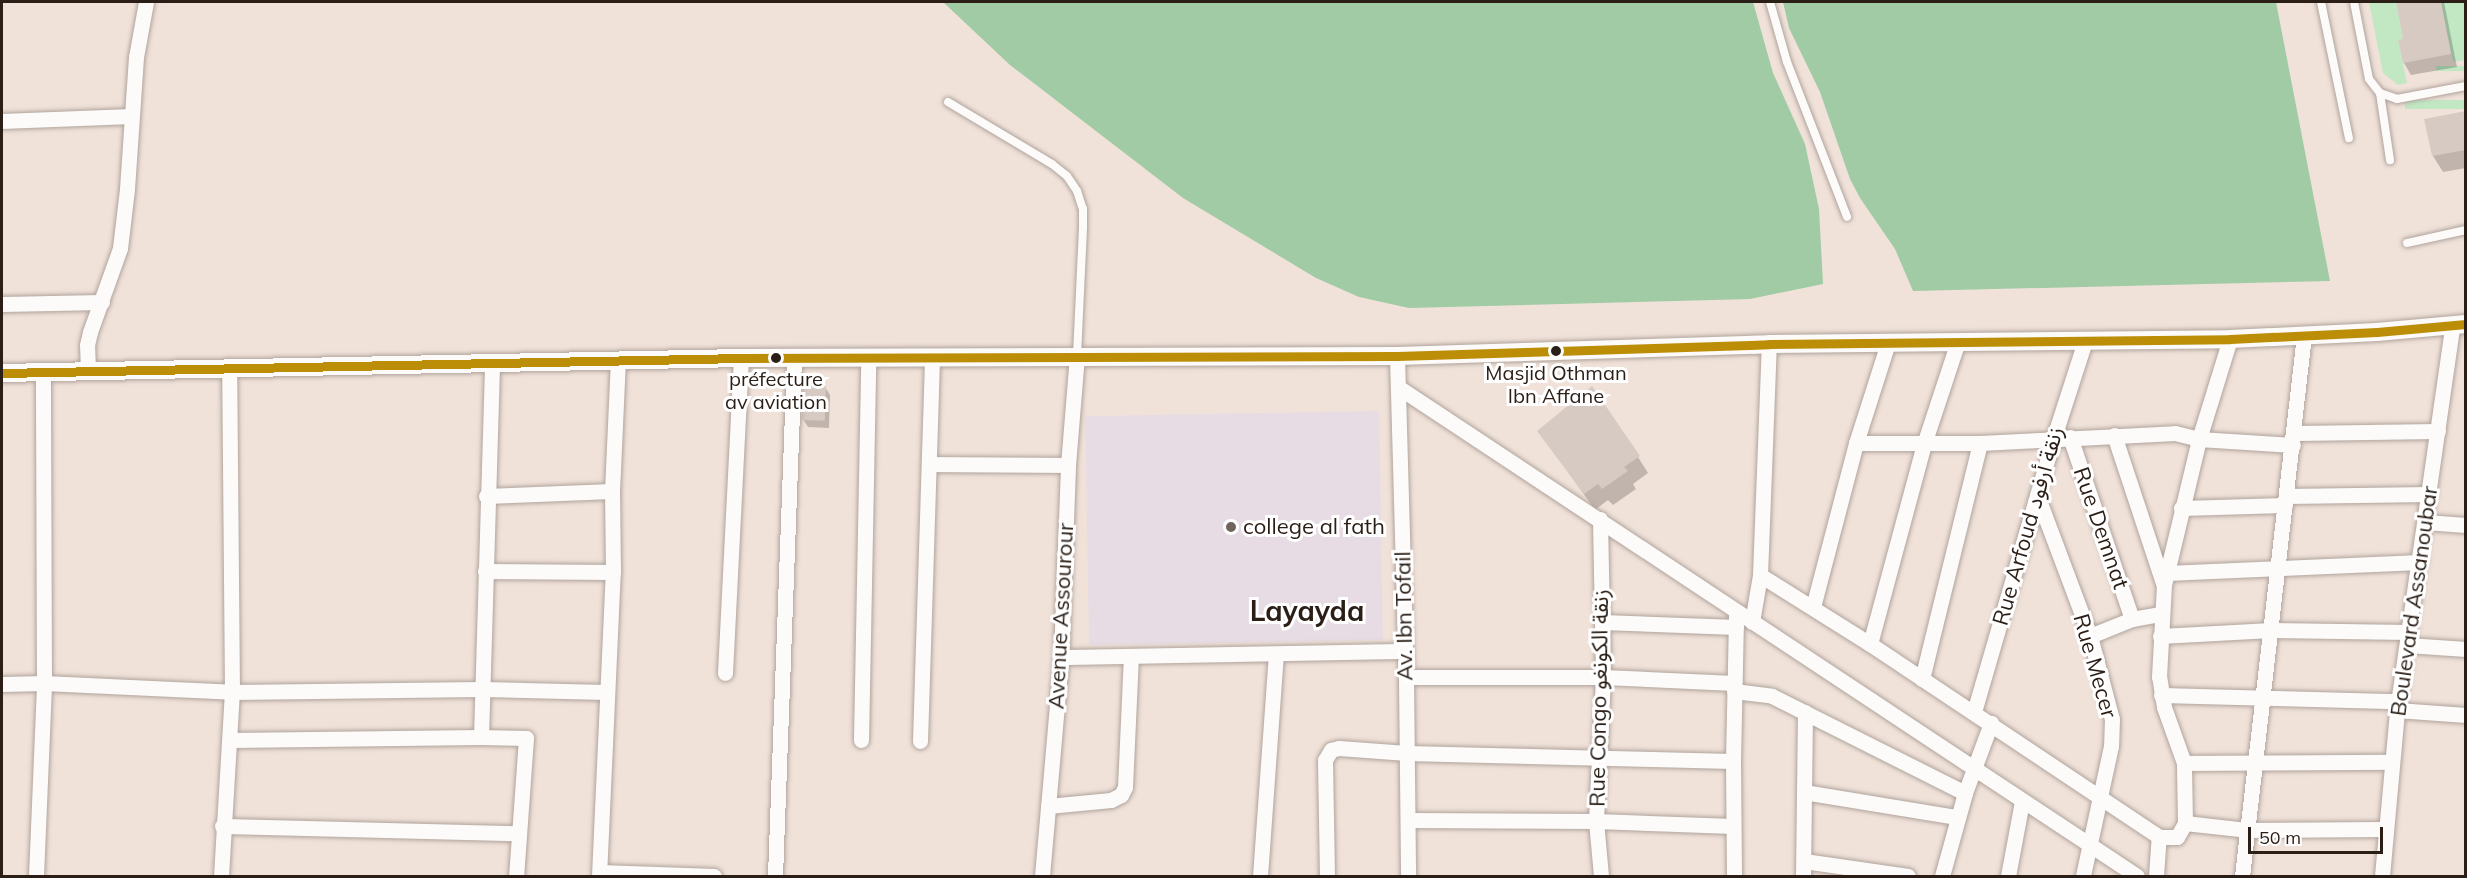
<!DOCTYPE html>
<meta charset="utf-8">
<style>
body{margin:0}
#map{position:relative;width:2467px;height:878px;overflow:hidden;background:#f0e2d9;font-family:Mulish,"Noto Sans Arabic",sans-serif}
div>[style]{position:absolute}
.education>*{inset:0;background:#e7dce4;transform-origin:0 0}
.green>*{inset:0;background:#c1e8c3;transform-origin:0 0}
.forest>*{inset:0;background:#a0cba5}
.shadow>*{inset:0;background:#0003}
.building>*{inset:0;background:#d7cac2;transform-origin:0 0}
.roads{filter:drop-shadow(0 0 2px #b0a49d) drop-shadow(0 0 2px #b0a49d)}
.service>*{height:8px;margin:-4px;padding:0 4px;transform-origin:4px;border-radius:4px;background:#fdfbf9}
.minor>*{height:15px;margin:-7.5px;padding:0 7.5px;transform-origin:7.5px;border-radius:7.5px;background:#fdfbf9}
.tertiary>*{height:18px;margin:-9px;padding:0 9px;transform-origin:9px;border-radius:9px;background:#fdfbf9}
.bus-1>*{height:9px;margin:-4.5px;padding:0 4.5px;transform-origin:4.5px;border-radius:4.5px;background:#bc8e07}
.dots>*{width:16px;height:16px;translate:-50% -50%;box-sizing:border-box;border:3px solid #fff;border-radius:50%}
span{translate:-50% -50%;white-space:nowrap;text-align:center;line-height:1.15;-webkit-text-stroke:6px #fff;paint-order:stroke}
.bus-label{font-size:20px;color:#2a1e16}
.street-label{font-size:22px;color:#2a1e16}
.poi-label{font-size:22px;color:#2a1e16}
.left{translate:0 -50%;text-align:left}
.district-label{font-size:28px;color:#2a1e16;font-weight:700}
.frame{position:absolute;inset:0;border:3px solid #2a1e16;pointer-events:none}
.scale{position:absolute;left:2248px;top:827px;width:135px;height:27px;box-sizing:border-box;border:3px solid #2a1e16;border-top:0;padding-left:8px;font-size:18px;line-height:21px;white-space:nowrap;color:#2a1e16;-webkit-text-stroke:4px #fff;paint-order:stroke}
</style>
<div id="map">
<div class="education">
<div style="left:1379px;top:411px;width:229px;height:294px;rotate:89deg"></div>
</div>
<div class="green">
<div style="clip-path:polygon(2369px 2px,2396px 2px,2403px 39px,2398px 40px,2407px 83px,2398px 85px,2383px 73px)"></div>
<div style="clip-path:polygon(2441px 2px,2465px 2px,2465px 60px,2453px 62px)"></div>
<div style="left:2465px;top:66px;width:5px;height:29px;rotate:90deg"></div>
<div style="left:2465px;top:100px;width:9px;height:60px;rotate:90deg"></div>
</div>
<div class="forest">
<div style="clip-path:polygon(943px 2px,1753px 2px,1773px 73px,1805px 144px,1819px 209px,1823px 284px,1750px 299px,1409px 308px,1359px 297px,1316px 278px,1183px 198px,1010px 65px)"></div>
<div style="clip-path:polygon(1783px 2px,2276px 2px,2330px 281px,1913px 291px,1895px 249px,1860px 198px,1850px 179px,1820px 92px,1789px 28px)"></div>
</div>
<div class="shadow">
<div style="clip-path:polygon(2397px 2px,2444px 2px,2457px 67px,2411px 75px,2404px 63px,2405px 40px)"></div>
<div style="clip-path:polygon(2466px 112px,2466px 168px,2443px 172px,2433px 156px)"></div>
<div style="clip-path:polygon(825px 387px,830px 395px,829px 428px,808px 427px,803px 419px)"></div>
<div style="clip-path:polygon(1539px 431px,1638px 457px,1648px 473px,1633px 484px,1636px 489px,1613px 505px,1608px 500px,1595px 510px)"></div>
</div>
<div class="building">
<div style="clip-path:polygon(2396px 2px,2441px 2px,2451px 54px,2403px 63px,2398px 40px,2403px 39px)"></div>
<div style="clip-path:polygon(2466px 111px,2466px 150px,2432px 156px,2424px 119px)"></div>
<div style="left:803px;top:385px;width:23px;height:35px;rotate:2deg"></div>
<div style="clip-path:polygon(1592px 386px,1640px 456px,1624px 467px,1628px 471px,1602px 489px,1598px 484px,1584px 494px,1537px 431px)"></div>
</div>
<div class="roads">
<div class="service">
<div style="left:1770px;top:2px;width:62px;rotate:74.2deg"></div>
<div style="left:1787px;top:62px;width:166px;rotate:68.8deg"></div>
<div style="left:2321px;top:2px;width:139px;rotate:78.4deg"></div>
<div style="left:2354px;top:2px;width:78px;rotate:79deg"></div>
<div style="left:2369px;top:79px;width:18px;rotate:52deg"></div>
<div style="left:2380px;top:93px;width:18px;rotate:19deg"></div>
<div style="left:2397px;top:99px;width:70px;rotate:-10.7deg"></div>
<div style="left:2380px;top:93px;width:68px;rotate:81.5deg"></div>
<div style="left:948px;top:102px;width:121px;rotate:30.8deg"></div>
<div style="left:1052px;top:164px;width:19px;rotate:39deg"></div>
<div style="left:1067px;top:176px;width:18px;rotate:56deg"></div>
<div style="left:1077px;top:191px;width:19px;rotate:72deg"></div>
<div style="left:1083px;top:209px;width:19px;rotate:90deg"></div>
<div style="left:1083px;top:228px;width:128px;rotate:92.7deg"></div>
<div style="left:2407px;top:243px;width:60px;rotate:-12.4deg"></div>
</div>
<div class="minor">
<div style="left:2px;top:121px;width:129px;rotate:-2.2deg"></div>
<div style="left:2px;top:304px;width:100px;rotate:-1.1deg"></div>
<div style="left:1397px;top:356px;width:321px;rotate:88.4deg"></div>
<div style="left:1406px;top:677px;width:199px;rotate:89.4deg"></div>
<div style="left:88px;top:371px;width:26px;rotate:-92deg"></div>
<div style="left:87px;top:345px;width:13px;rotate:-77deg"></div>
<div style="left:90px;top:332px;width:89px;rotate:-70.3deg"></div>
<div style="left:120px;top:248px;width:59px;rotate:-83.2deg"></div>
<div style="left:127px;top:189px;width:132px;rotate:-86.1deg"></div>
<div style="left:136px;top:57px;width:56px;rotate:-79.7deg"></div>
<div style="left:1398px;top:387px;width:886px;rotate:33.49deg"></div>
<div style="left:2295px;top:433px;width:143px;rotate:-0.8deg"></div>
<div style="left:2114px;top:435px;width:156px;rotate:71.7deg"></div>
<div style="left:2070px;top:437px;width:192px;rotate:71.2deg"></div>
<div style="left:1856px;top:443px;width:124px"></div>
<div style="left:1980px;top:443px;width:195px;rotate:-2.9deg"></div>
<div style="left:2175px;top:433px;width:25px;rotate:14deg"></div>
<div style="left:2199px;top:439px;width:94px;rotate:3.7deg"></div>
<div style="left:929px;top:464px;width:139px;rotate:0.4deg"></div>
<div style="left:2037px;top:495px;width:151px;rotate:69.4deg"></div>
<div style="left:2090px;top:636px;width:86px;rotate:75.2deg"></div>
<div style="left:2112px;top:719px;width:27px;rotate:92deg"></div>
<div style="left:2111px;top:746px;width:133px;rotate:102.2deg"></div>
<div style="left:486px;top:496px;width:126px;rotate:-2.3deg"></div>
<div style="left:2286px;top:496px;width:143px;rotate:-0.8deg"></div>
<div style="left:2181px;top:508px;width:104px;rotate:-1.7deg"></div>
<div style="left:1600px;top:519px;width:158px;rotate:88.9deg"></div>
<div style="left:1603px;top:677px;width:144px;rotate:92.8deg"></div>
<div style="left:1596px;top:821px;width:55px;rotate:84.8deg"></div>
<div style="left:2425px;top:522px;width:41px;rotate:4.2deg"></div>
<div style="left:485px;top:571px;width:128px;rotate:0.4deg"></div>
<div style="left:2166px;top:573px;width:254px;rotate:-2.5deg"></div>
<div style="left:1760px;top:575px;width:130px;rotate:32.1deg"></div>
<div style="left:1870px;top:644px;width:348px;rotate:33.7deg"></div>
<div style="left:2159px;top:837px;width:18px"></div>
<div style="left:2177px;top:837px;width:16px;rotate:-60deg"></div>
<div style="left:2185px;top:823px;width:60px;rotate:-91deg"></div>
<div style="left:2184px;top:763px;width:59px;rotate:-109.7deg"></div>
<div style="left:2164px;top:707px;width:30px;rotate:-99deg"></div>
<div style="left:2159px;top:677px;width:92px;rotate:-86.9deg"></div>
<div style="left:2164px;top:585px;width:150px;rotate:-76.5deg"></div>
<div style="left:2199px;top:439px;width:105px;rotate:-72.8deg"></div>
<div style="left:1813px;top:607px;width:170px;rotate:-75.3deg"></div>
<div style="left:1856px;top:443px;width:105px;rotate:-72.3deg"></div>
<div style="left:1602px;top:622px;width:134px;rotate:2.1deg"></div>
<div style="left:1752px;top:622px;width:48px;rotate:-80.3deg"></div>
<div style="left:1760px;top:575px;width:231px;rotate:-87.8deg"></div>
<div style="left:2090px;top:636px;width:45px;rotate:-22deg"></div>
<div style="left:2132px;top:619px;width:29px;rotate:-10deg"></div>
<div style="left:2160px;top:636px;width:111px;rotate:-3.1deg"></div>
<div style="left:2271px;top:630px;width:138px;rotate:0.8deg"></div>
<div style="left:1870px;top:644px;width:207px;rotate:-74.9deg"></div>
<div style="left:1924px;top:444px;width:108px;rotate:-71.7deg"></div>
<div style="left:2407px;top:645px;width:59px;rotate:3.9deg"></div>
<div style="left:1061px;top:657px;width:344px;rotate:-1deg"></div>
<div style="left:725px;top:673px;width:315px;rotate:-87.1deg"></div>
<div style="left:1406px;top:677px;width:197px"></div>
<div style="left:1603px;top:677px;width:131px;rotate:2.6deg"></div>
<div style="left:1922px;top:679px;width:243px;rotate:-76.2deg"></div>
<div style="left:2px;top:684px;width:42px;rotate:-1.4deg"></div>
<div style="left:44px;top:683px;width:188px;rotate:2.7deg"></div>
<div style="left:232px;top:692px;width:250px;rotate:-0.7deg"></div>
<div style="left:482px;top:689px;width:124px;rotate:1.4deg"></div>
<div style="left:1734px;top:691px;width:38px;rotate:7deg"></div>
<div style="left:1772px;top:696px;width:216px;rotate:26.7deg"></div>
<div style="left:2161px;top:695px;width:237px;rotate:1.5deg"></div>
<div style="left:2397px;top:710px;width:69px;rotate:4.1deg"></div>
<div style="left:1974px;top:712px;width:283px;rotate:-73.8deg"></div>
<div style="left:2053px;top:440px;width:104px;rotate:-72.1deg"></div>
<div style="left:481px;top:737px;width:374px;rotate:-88.3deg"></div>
<div style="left:230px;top:740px;width:251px;rotate:-0.7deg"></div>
<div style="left:481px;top:737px;width:45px;rotate:1.3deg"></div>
<div style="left:526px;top:738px;width:138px;rotate:94.1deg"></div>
<div style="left:861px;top:740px;width:380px;rotate:-88.9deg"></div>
<div style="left:920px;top:741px;width:382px;rotate:-88.2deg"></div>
<div style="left:2184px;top:763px;width:208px;rotate:-0.3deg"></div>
<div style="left:1804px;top:792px;width:155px;rotate:9.3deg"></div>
<div style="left:1048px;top:806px;width:63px;rotate:-5.4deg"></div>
<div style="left:1111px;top:800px;width:11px;rotate:-27deg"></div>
<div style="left:1121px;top:795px;width:9px;rotate:-63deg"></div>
<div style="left:1125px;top:787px;width:130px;rotate:-87.4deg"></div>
<div style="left:1408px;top:820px;width:188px;rotate:0.3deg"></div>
<div style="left:1596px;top:821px;width:137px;rotate:2.1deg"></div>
<div style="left:2185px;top:823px;width:62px;rotate:6.4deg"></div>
<div style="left:2247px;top:830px;width:139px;rotate:-0.4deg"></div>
<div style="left:222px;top:826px;width:297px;rotate:1.4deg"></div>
<div style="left:1804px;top:861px;width:105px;rotate:8.2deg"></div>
<div style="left:600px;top:872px;width:114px;rotate:2deg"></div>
<div style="left:36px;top:876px;width:193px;rotate:-87.6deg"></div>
<div style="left:44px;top:683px;width:311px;rotate:-90.2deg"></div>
<div style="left:221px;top:876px;width:184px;rotate:-86.6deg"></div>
<div style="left:232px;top:692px;width:324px;rotate:-90.5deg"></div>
<div style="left:599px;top:876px;width:304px;rotate:-87.4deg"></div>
<div style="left:613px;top:572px;width:81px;rotate:-90.7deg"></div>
<div style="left:612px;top:491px;width:131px;rotate:-87.4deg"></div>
<div style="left:775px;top:876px;width:518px;rotate:-87.9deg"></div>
<div style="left:1042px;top:876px;width:220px;rotate:-85deg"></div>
<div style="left:1061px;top:657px;width:192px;rotate:-87.9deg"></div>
<div style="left:1068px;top:465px;width:109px;rotate:-85.3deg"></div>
<div style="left:1260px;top:876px;width:222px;rotate:-85.9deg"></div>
<div style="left:1327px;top:876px;width:116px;rotate:-91deg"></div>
<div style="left:1325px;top:760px;width:12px;rotate:-59deg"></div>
<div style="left:1331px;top:750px;width:8px;rotate:-14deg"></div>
<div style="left:1339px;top:748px;width:68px;rotate:4.2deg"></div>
<div style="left:1407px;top:753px;width:326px;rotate:1.4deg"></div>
<div style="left:1734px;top:876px;width:115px;rotate:-90.5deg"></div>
<div style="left:1733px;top:761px;width:149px;rotate:-88.8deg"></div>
<div style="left:1803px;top:876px;width:164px;rotate:-89.3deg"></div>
<div style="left:1942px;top:876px;width:86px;rotate:-74.5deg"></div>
<div style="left:1965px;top:793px;width:75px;rotate:-69.6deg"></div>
<div style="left:2008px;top:876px;width:76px;rotate:-79.4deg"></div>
<div style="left:2156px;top:876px;width:39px;rotate:-86deg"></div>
<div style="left:2242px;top:876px;width:545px;rotate:-83.46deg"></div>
<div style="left:2382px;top:876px;width:167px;rotate:-84.8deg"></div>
<div style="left:2397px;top:710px;width:388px;rotate:-81.8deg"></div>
</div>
<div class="tertiary">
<div style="left:2px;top:373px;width:739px;rotate:-1.16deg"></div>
<div style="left:741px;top:358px;width:656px;rotate:-0.17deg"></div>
<div style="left:1397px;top:356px;width:372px;rotate:-1.8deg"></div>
<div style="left:1769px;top:344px;width:461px;rotate:-0.6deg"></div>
<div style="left:2230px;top:339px;width:147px;rotate:-2.7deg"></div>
<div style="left:2377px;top:332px;width:89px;rotate:-5.1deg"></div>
</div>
</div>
<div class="bus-1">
<div style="left:2px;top:373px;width:739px;rotate:-1.16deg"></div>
<div style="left:741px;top:358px;width:656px;rotate:-0.17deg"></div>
<div style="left:1397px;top:356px;width:372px;rotate:-1.8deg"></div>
<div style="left:1769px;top:344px;width:461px;rotate:-0.6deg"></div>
<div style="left:2230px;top:339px;width:147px;rotate:-2.7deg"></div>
<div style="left:2377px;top:332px;width:89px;rotate:-5.1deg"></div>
</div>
<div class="dots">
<div style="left:1556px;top:351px;background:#2a1e16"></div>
<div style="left:776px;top:358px;background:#2a1e16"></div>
<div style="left:1231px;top:527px;background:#6f635a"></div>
</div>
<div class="bus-label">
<span style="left:1556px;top:384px">Masjid Othman<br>Ibn Affane</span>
<span style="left:776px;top:390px">préfecture<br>av aviation</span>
</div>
<div class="street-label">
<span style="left:2028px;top:526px;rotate:-74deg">Rue Arfoud زنقة أرفود</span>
<span style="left:2101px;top:528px;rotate:71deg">Rue Demnat</span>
<span style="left:2414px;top:601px;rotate:-82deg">Boulevard Assanoubar</span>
<span style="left:1061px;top:616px;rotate:-87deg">Avenue Assourour</span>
<span style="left:1404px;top:616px;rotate:-91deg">Av. Ibn Tofail</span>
<span style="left:2095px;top:666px;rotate:74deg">Rue Mecer</span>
<span style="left:1599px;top:698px;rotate:-89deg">Rue Congo زنقة الكونغو</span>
</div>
<div class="poi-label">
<span class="left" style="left:1243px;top:527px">college al fath</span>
</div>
<div class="district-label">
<span style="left:1307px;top:611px">Layayda</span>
</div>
<div class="frame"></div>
<div class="scale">50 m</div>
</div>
